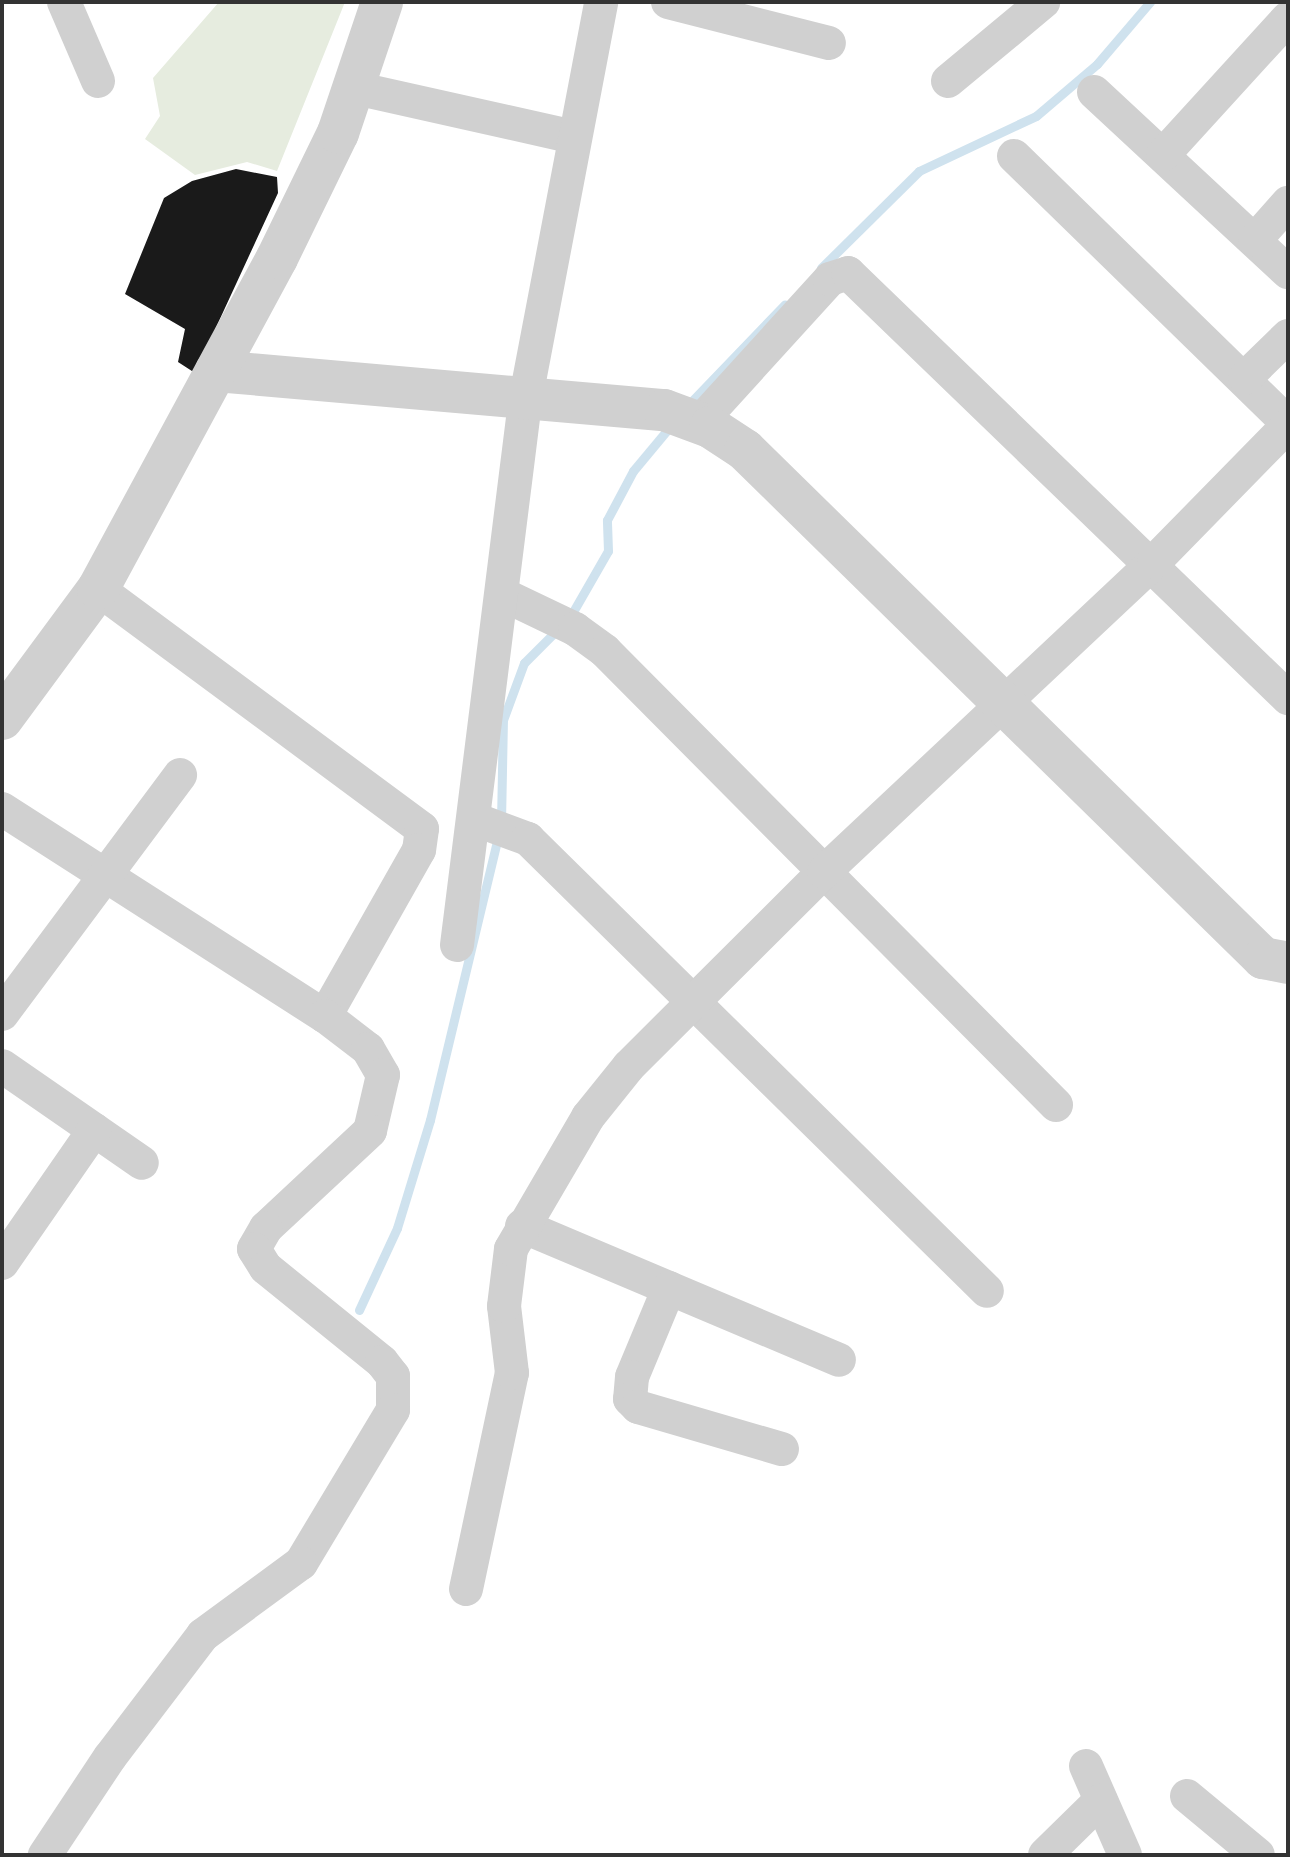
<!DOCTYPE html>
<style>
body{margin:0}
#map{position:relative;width:1290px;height:1857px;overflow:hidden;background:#fff;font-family:Inter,sans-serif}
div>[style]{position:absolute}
.green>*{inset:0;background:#e6ecdf}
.stream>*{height:9px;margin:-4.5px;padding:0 4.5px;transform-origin:4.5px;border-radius:4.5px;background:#cfe2ee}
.building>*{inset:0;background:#1a1a1a}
.minor>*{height:34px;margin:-17px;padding:0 17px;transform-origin:17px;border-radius:17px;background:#d0d0d0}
.tertiary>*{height:42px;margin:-21px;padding:0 21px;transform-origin:21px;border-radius:21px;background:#d0d0d0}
span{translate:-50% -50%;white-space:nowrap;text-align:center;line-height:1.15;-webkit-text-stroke:8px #fff;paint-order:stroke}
.frame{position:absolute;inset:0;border:4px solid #333;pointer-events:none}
</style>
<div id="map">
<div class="green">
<div style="clip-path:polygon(219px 2px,345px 2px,277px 171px,247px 162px,195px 175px,145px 139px,160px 116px,153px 78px)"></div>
</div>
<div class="stream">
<div style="left:821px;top:268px;width:138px;rotate:-44.7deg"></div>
<div style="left:919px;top:171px;width:129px;rotate:-25.2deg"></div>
<div style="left:1036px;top:116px;width:80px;rotate:-40.4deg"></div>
<div style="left:1097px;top:64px;width:82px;rotate:-49.5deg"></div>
<div style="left:687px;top:406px;width:141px;rotate:-46.1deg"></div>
<div style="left:570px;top:617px;width:76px;rotate:-60.1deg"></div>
<div style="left:608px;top:551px;width:31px;rotate:-92deg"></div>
<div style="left:607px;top:520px;width:55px;rotate:-62deg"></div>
<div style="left:633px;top:471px;width:62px;rotate:-50.2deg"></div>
<div style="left:501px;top:822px;width:102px;rotate:-88.9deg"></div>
<div style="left:503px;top:720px;width:61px;rotate:-69.8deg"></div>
<div style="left:524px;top:663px;width:51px;rotate:-45deg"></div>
<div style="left:359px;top:1310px;width:90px;rotate:-65.1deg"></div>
<div style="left:397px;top:1228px;width:113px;rotate:-73deg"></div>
<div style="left:430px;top:1120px;width:292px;rotate:-76.5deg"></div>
</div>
<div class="building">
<div style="clip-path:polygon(236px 169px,277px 177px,278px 193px,195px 373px,178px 362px,185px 329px,125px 294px,164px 198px,192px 181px)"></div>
</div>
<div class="minor">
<div style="left:64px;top:2px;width:86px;rotate:66.7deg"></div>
<div style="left:668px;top:2px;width:166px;rotate:14.3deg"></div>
<div style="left:948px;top:81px;width:124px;rotate:-39.7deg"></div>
<div style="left:355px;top:88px;width:225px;rotate:12.6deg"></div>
<div style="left:1094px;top:92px;width:265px;rotate:42.9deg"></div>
<div style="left:1163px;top:155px;width:185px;rotate:-47.6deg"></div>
<div style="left:1014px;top:156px;width:383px;rotate:44.3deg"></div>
<div style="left:1255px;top:240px;width:50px;rotate:-48.3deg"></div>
<div style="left:1245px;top:378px;width:60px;rotate:-44.3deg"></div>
<div style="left:700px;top:422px;width:193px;rotate:-47.7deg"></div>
<div style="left:830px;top:279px;width:19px;rotate:-18deg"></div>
<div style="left:848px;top:273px;width:612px;rotate:44.01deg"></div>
<div style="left:98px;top:589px;width:403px;rotate:36.5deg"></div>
<div style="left:422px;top:829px;width:21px;rotate:98deg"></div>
<div style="left:419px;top:850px;width:191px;rotate:119.5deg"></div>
<div style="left:504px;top:595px;width:79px;rotate:25.6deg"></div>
<div style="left:575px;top:629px;width:37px;rotate:36deg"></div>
<div style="left:605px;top:651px;width:640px;rotate:45.19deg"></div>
<div style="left:2px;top:809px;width:384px;rotate:32.7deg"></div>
<div style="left:325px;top:1016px;width:54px;rotate:37.5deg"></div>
<div style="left:368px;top:1049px;width:30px;rotate:60deg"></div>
<div style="left:383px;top:1075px;width:57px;rotate:103.1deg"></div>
<div style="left:370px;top:1131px;width:142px;rotate:137deg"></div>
<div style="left:266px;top:1228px;width:24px;rotate:120deg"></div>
<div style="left:254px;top:1249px;width:22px;rotate:58deg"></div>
<div style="left:266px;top:1268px;width:149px;rotate:39deg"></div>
<div style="left:382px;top:1362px;width:18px;rotate:52deg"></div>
<div style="left:393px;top:1376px;width:34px;rotate:90deg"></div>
<div style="left:393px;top:1410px;width:179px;rotate:121deg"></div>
<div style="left:301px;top:1563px;width:122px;rotate:143.7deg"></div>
<div style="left:203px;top:1635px;width:153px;rotate:127.3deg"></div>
<div style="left:110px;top:1757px;width:118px;rotate:123.6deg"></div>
<div style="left:474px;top:819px;width:58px;rotate:20.3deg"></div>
<div style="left:528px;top:839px;width:644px;rotate:44.56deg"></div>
<div style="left:457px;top:945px;width:547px;rotate:-82.86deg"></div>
<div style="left:525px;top:402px;width:407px;rotate:-79.2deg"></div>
<div style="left:2px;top:1014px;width:298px;rotate:-53.3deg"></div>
<div style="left:2px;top:1066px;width:170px;rotate:34.7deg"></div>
<div style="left:522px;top:1226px;width:344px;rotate:22.9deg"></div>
<div style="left:2px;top:1263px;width:162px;rotate:-55.3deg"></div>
<div style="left:669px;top:1288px;width:96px;rotate:112.6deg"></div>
<div style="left:632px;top:1377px;width:22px;rotate:95deg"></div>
<div style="left:630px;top:1399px;width:11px;rotate:45deg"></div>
<div style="left:638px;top:1407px;width:150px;rotate:16.3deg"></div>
<div style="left:466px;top:1589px;width:221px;rotate:-78deg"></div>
<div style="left:512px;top:1373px;width:67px;rotate:-96.8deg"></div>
<div style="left:504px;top:1306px;width:57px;rotate:-83deg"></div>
<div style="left:511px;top:1249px;width:153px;rotate:-59.7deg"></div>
<div style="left:588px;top:1117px;width:65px;rotate:-51.2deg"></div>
<div style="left:629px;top:1066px;width:275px;rotate:-44.9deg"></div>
<div style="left:824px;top:872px;width:453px;rotate:-43.2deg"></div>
<div style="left:1154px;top:562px;width:192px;rotate:-45.6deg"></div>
<div style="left:1086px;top:1766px;width:97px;rotate:66.3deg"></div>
<div style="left:1187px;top:1796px;width:92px;rotate:39.7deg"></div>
<div style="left:1045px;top:1855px;width:78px;rotate:-44.5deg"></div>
</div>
<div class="tertiary">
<div style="left:216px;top:371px;width:450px;rotate:5deg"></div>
<div style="left:664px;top:410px;width:49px;rotate:20.3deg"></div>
<div style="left:710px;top:427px;width:42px;rotate:33.3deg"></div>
<div style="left:745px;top:450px;width:726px;rotate:44.44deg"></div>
<div style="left:1263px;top:958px;width:25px;rotate:11deg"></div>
<div style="left:2px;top:719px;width:162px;rotate:-53.6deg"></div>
<div style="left:98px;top:589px;width:376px;rotate:-61.6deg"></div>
<div style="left:277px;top:258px;width:139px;rotate:-64deg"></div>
<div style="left:338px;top:133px;width:138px;rotate:-71.4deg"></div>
</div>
<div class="frame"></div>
</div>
